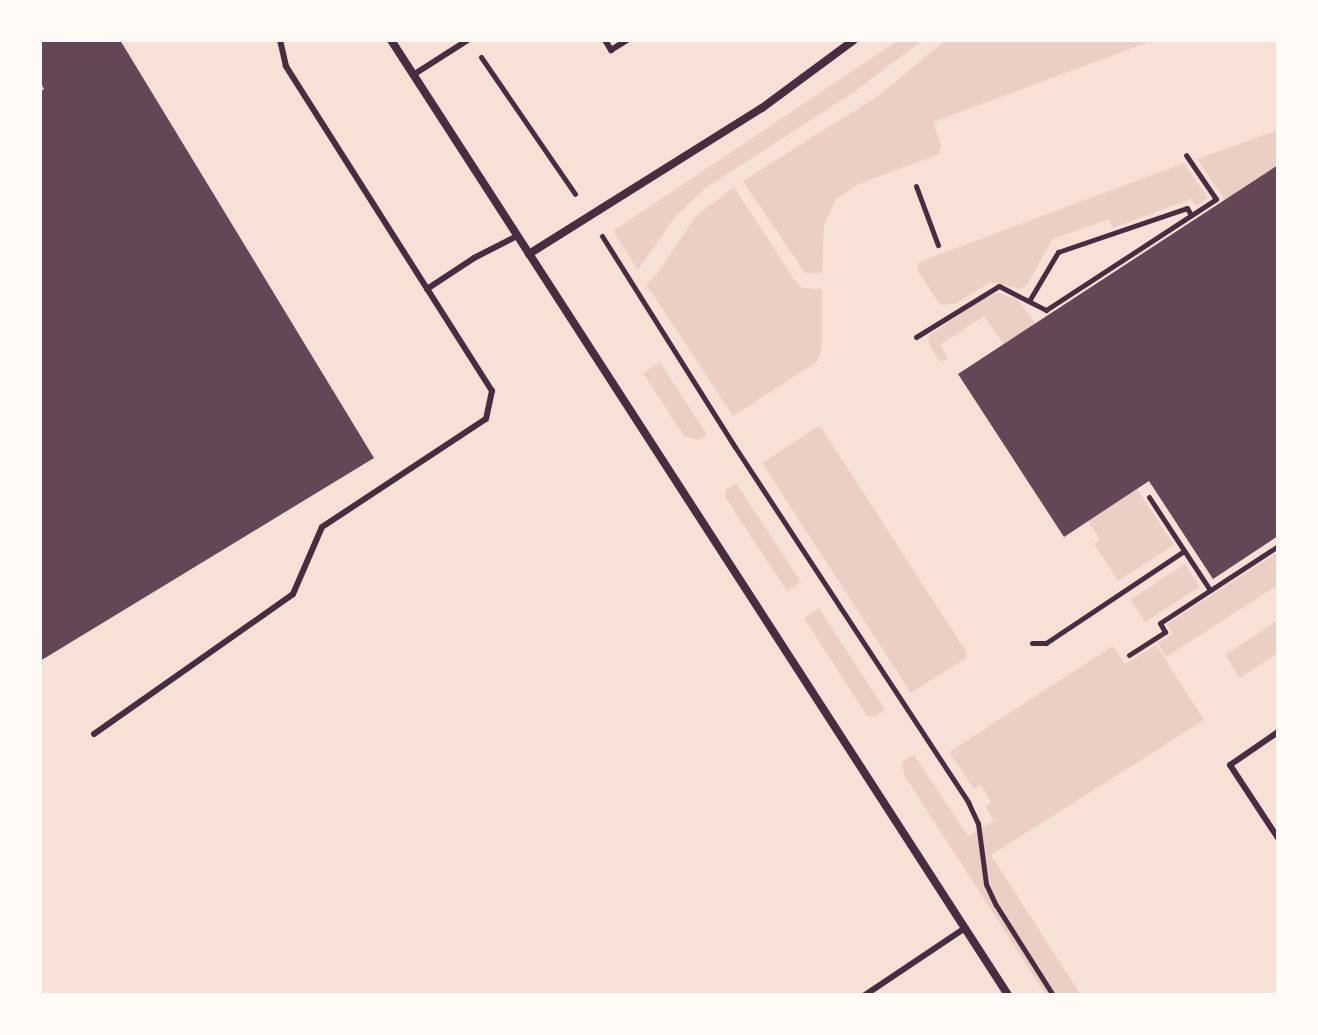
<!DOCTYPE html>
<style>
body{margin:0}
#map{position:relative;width:1318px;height:1035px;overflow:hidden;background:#f7e1d7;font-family:"Fira Sans",sans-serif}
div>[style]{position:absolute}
.green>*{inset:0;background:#ebcfc5;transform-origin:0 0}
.building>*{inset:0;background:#644757}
.path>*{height:5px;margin:-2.5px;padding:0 2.5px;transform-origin:2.5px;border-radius:2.5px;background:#4a2c40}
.service>*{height:6px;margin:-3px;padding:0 3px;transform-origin:3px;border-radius:3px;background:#4a2c40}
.minor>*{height:8px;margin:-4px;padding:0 4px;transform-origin:4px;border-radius:4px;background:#4a2c40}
span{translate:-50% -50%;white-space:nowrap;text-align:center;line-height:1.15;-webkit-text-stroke:6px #fffaf5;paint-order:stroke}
.frame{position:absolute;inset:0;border:42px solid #fffaf5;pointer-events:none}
</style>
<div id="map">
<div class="green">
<div style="clip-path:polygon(899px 40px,923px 40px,854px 92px,704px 189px,675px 217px,638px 270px,613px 231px)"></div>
<div style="clip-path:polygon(946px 40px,1154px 40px,933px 122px,941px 145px,939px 154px,859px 184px,836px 199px,824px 225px,822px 273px,805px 273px,743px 181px,878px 96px)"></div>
<div style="clip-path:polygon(1278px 130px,1278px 165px,1225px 200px,1197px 159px)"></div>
<div style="clip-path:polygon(1184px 163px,1208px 198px,1196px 206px,1191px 199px,1113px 228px,1109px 219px,1053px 239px,1026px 286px,1020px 289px,990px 282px,955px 304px,940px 305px,917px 269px,919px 262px)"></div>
<div style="clip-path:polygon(734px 187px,797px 284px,803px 288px,822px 289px,822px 347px,818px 361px,733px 416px,646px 284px,657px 274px,696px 216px)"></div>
<div style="clip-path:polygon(997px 293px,1017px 299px,1036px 324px,1004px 345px,984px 316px,940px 345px,948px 358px,940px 362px,930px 346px,928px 336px,984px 298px)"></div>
<div style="clip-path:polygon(660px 362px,707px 435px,699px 440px,684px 436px,643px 373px)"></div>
<div style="clip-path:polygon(817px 427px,821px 427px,967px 653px,966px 658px,911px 693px,762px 463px)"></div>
<div style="clip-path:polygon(736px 483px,801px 582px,787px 591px,725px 497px,726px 490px)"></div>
<div style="clip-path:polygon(1137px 489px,1174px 545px,1118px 581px,1094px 544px,1100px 540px,1088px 521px)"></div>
<div style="clip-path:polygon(1278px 552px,1278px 585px,1166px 657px,1157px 643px,1173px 634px,1167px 624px)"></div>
<div style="left:1185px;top:564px;width:27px;height:65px;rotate:57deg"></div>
<div style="clip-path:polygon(819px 608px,885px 710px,875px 717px,867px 716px,804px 618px)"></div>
<div style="clip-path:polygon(1278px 620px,1278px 653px,1240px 678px,1225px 655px)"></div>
<div style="clip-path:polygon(1156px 645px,1204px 720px,991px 855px,1081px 995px,1046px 995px,904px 775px,902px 762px,914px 755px,968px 836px,994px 821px,985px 807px,991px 802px,981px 785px,974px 789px,949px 752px,1113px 646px,1125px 664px)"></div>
</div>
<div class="building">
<div style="clip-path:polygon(40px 40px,120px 40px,374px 458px,40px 661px,40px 92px,44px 89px,40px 82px)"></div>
<div style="clip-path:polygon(1278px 165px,1278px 536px,1213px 579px,1149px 481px,1064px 537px,958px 374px)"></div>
</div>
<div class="path">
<div style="left:481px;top:57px;width:166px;rotate:55.5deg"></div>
<div style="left:916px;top:186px;width:63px;rotate:69.6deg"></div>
<div style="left:602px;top:236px;width:249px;rotate:57.8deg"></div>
<div style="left:735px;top:447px;width:425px;rotate:56.7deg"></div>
<div style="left:968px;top:802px;width:23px;rotate:65deg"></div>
<div style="left:978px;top:823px;width:62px;rotate:82.5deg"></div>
<div style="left:986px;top:884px;width:23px;rotate:65deg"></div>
<div style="left:996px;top:905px;width:107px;rotate:57.7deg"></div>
<div style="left:1029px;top:301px;width:57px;rotate:-59.4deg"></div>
<div style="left:1058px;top:252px;width:136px;rotate:-18.8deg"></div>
<div style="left:1187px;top:208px;width:8px;rotate:60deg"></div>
<div style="left:916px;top:337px;width:97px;rotate:-31.6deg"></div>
<div style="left:999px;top:286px;width:53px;rotate:27.1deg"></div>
<div style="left:1046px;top:310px;width:203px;rotate:-33.1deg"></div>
<div style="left:1216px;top:199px;width:53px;rotate:-124.3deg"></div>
<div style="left:1149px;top:497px;width:111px;rotate:56.7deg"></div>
<div style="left:1032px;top:643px;width:14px"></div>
<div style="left:1046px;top:643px;width:166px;rotate:-33.7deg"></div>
<div style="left:1129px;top:655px;width:43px;rotate:-32.6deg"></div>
<div style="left:1165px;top:632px;width:10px;rotate:-119deg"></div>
<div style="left:1160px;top:623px;width:141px;rotate:-33.1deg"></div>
</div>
<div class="service">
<div style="left:605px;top:40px;width:12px;rotate:59deg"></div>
<div style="left:611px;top:50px;width:19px;rotate:-32deg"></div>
<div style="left:413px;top:75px;width:65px;rotate:-32.5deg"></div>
<div style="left:427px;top:289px;width:56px;rotate:-33.4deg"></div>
<div style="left:474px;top:258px;width:48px;rotate:-27.1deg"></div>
<div style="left:1278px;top:732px;width:58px;rotate:145.5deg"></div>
<div style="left:1230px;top:765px;width:87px;rotate:56.7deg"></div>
<div style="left:94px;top:734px;width:243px;rotate:-35.1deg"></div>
<div style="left:293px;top:594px;width:73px;rotate:-66.6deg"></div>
<div style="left:322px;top:527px;width:196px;rotate:-33.4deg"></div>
<div style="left:486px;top:419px;width:29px;rotate:-78deg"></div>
<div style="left:492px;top:391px;width:385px;rotate:-122.4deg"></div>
<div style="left:286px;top:66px;width:27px;rotate:-103deg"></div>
<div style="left:865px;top:995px;width:120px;rotate:-33.8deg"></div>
</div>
<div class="minor">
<div style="left:391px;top:40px;width:1137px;rotate:57.13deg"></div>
<div style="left:529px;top:254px;width:275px;rotate:-32.1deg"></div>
<div style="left:762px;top:108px;width:114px;rotate:-36.5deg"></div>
</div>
<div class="frame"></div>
</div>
